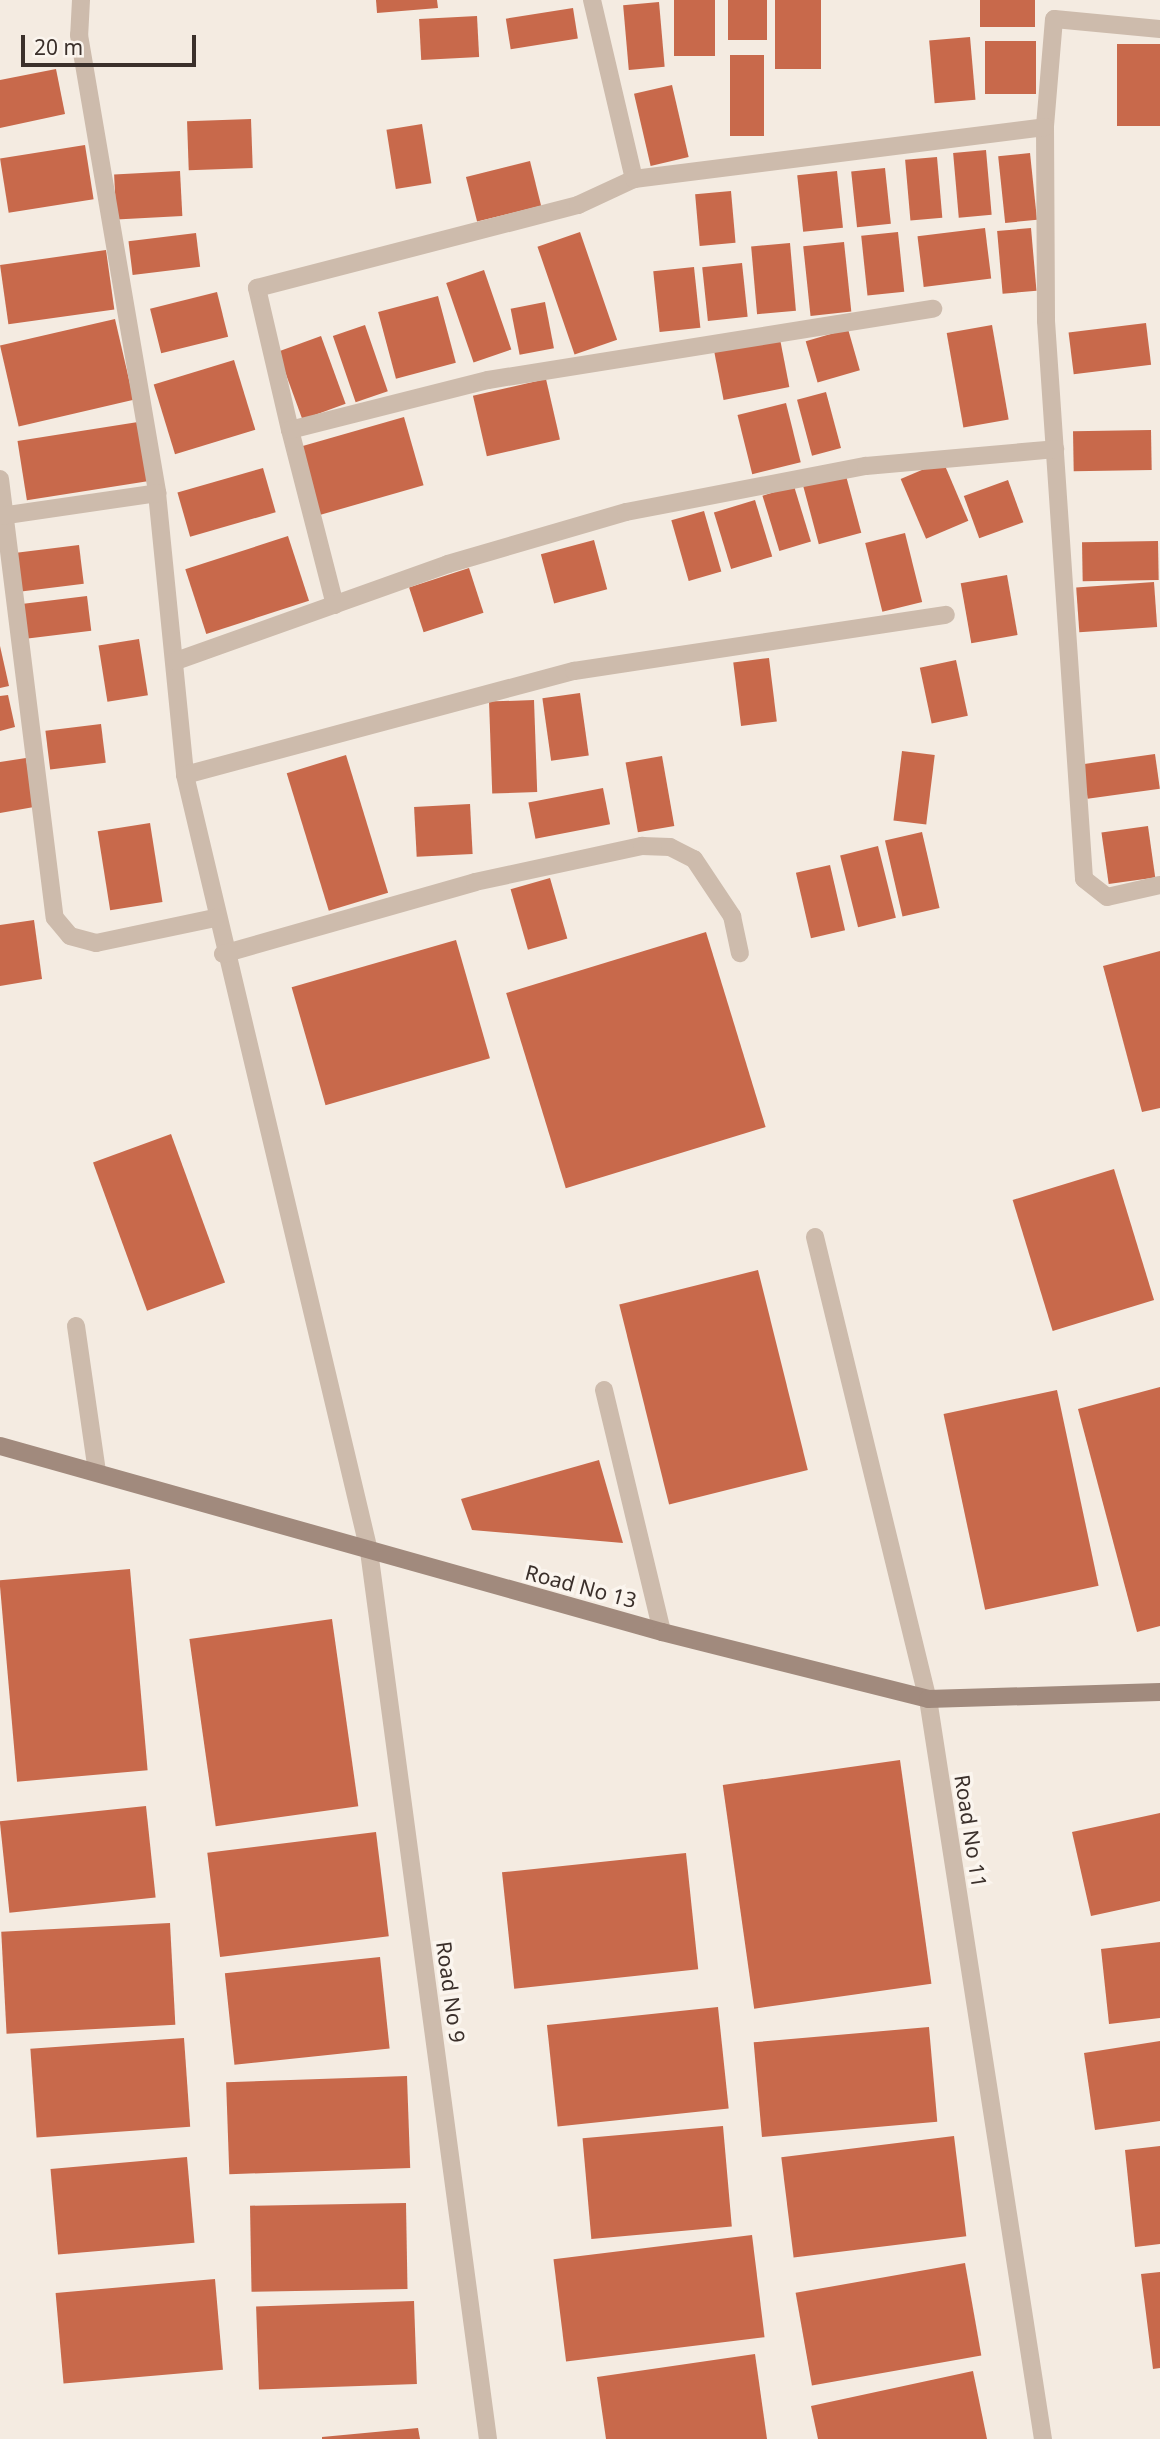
<!DOCTYPE html>
<style>
body{margin:0}
#map{position:relative;width:1160px;height:2439px;overflow:hidden;background:#f4ebe1;font-family:"Noto Sans",sans-serif}
div>[style]{position:absolute}
.building>*{inset:0;background:#c8694b;transform-origin:0 0}
.street>*{height:18px;margin:-9px;padding:0 9px;transform-origin:9px;border-radius:9px;background:#cdbbac}
.secondary>*{height:18px;margin:-9px;padding:0 9px;transform-origin:9px;border-radius:9px;background:#a18a7d}
span{translate:-50% -50%;white-space:nowrap;text-align:center;line-height:1.15;-webkit-text-stroke:7px #fbf5ee;paint-order:stroke}
.street-label{font-size:21px;color:#3b302b}
.scale{position:absolute;left:21px;top:35px;width:175px;height:32px;box-sizing:border-box;border:4px solid #3b302b;border-top:0;padding-left:9px;font-size:21px;line-height:24px;white-space:nowrap;color:#3b302b;-webkit-text-stroke:5px #fbf5ee;paint-order:stroke}
</style>
<div id="map">
<div class="building">
<div style="clip-path:polygon(376px 0,437px 0,438px 8px,377px 13px)"></div>
<div style="left:674px;top:0;width:41px;height:56px"></div>
<div style="left:728px;top:0;width:39px;height:40px"></div>
<div style="left:775px;top:0;width:46px;height:69px"></div>
<div style="left:980px;top:0;width:55px;height:27px"></div>
<div style="left:659px;top:2px;width:65px;height:36px;rotate:85deg"></div>
<div style="left:573px;top:8px;width:31px;height:68px;rotate:81deg"></div>
<div style="left:477px;top:16px;width:41px;height:58px;rotate:87deg"></div>
<div style="left:970px;top:37px;width:63px;height:41px;rotate:85deg"></div>
<div style="left:985px;top:41px;width:51px;height:53px"></div>
<div style="left:1160px;top:44px;width:82px;height:43px;rotate:90deg"></div>
<div style="left:730px;top:55px;width:34px;height:81px"></div>
<div style="clip-path:polygon(56px 69px,65px 114px,0 128px,0 80px)"></div>
<div style="left:672px;top:85px;width:74px;height:39px;rotate:77deg"></div>
<div style="left:251px;top:119px;width:49px;height:64px;rotate:88deg"></div>
<div style="left:422px;top:124px;width:60px;height:36px;rotate:81deg"></div>
<div style="left:85px;top:145px;width:55px;height:86px;rotate:81deg"></div>
<div style="left:986px;top:150px;width:65px;height:33px;rotate:85deg"></div>
<div style="left:1030px;top:153px;width:67px;height:32px;rotate:84deg"></div>
<div style="left:937px;top:157px;width:61px;height:32px;rotate:85deg"></div>
<div style="left:530px;top:161px;width:46px;height:66px;rotate:76deg"></div>
<div style="left:885px;top:168px;width:56px;height:34px;rotate:84deg"></div>
<div style="left:180px;top:171px;width:45px;height:66px;rotate:87deg"></div>
<div style="left:837px;top:171px;width:57px;height:40px;rotate:84deg"></div>
<div style="left:731px;top:191px;width:52px;height:36px;rotate:85deg"></div>
<div style="left:985px;top:228px;width:51px;height:68px;rotate:83deg"></div>
<div style="left:1031px;top:228px;width:63px;height:34px;rotate:85deg"></div>
<div style="left:580px;top:232px;width:114px;height:45px;rotate:71deg"></div>
<div style="left:898px;top:232px;width:60px;height:37px;rotate:84deg"></div>
<div style="left:196px;top:233px;width:34px;height:68px;rotate:83deg"></div>
<div style="left:844px;top:242px;width:70px;height:41px;rotate:84deg"></div>
<div style="left:790px;top:243px;width:68px;height:39px;rotate:85deg"></div>
<div style="left:106px;top:250px;width:60px;height:107px;rotate:82deg"></div>
<div style="left:742px;top:263px;width:54px;height:40px;rotate:84deg"></div>
<div style="left:694px;top:267px;width:61px;height:41px;rotate:84deg"></div>
<div style="left:484px;top:270px;width:84px;height:40px;rotate:71deg"></div>
<div style="left:217px;top:292px;width:46px;height:69px;rotate:76deg"></div>
<div style="left:438px;top:296px;width:69px;height:62px;rotate:75deg"></div>
<div style="left:545px;top:302px;width:47px;height:35px;rotate:79deg"></div>
<div style="left:115px;top:319px;width:83px;height:118px;rotate:77deg"></div>
<div style="left:1146px;top:323px;width:42px;height:78px;rotate:83deg"></div>
<div style="left:365px;top:325px;width:70px;height:34px;rotate:71deg"></div>
<div style="left:992px;top:325px;width:96px;height:46px;rotate:80deg"></div>
<div style="left:848px;top:329px;width:43px;height:44px;rotate:74deg"></div>
<div style="left:321px;top:336px;width:72px;height:46px;rotate:70deg"></div>
<div style="left:780px;top:339px;width:49px;height:67px;rotate:79deg"></div>
<div style="left:234px;top:360px;width:73px;height:84px;rotate:73deg"></div>
<div style="left:546px;top:379px;width:62px;height:75px;rotate:77deg"></div>
<div style="left:826px;top:392px;width:58px;height:30px;rotate:75deg"></div>
<div style="left:786px;top:403px;width:61px;height:50px;rotate:76deg"></div>
<div style="left:404px;top:417px;width:71px;height:109px;rotate:74deg"></div>
<div style="left:138px;top:422px;width:60px;height:122px;rotate:81deg"></div>
<div style="left:1151px;top:430px;width:40px;height:78px;rotate:89deg"></div>
<div style="left:943px;top:461px;width:65px;height:46px;rotate:67deg"></div>
<div style="left:263px;top:468px;width:46px;height:89px;rotate:74deg"></div>
<div style="left:845px;top:472px;width:63px;height:44px;rotate:75deg"></div>
<div style="left:1008px;top:480px;width:45px;height:47px;rotate:70deg"></div>
<div style="left:794px;top:486px;width:58px;height:33px;rotate:73deg"></div>
<div style="left:755px;top:500px;width:59px;height:43px;rotate:73deg"></div>
<div style="left:704px;top:511px;width:63px;height:34px;rotate:74deg"></div>
<div style="left:905px;top:533px;width:71px;height:41px;rotate:76deg"></div>
<div style="left:288px;top:536px;width:68px;height:108px;rotate:72deg"></div>
<div style="left:594px;top:540px;width:51px;height:55px;rotate:75deg"></div>
<div style="left:1158px;top:541px;width:39px;height:76px;rotate:89deg"></div>
<div style="left:79px;top:545px;width:39px;height:63px;rotate:83deg"></div>
<div style="left:469px;top:568px;width:47px;height:63px;rotate:72deg"></div>
<div style="left:1007px;top:575px;width:61px;height:47px;rotate:80deg"></div>
<div style="left:1154px;top:582px;width:45px;height:78px;rotate:86deg"></div>
<div style="left:87px;top:596px;width:35px;height:68px;rotate:83deg"></div>
<div style="left:139px;top:639px;width:57px;height:41px;rotate:81deg"></div>
<div style="clip-path:polygon(0 646px,9px 686px,0 688px)"></div>
<div style="left:769px;top:658px;width:64px;height:36px;rotate:83deg"></div>
<div style="left:956px;top:660px;width:57px;height:37px;rotate:78deg"></div>
<div style="left:580px;top:693px;width:63px;height:38px;rotate:82deg"></div>
<div style="clip-path:polygon(8px 695px,15px 727px,0 731px,0 696px)"></div>
<div style="left:534px;top:700px;width:92px;height:45px;rotate:88deg"></div>
<div style="left:101px;top:724px;width:39px;height:56px;rotate:83deg"></div>
<div style="left:902px;top:751px;width:33px;height:70px;rotate:7deg"></div>
<div style="left:1155px;top:754px;width:35px;height:73px;rotate:82deg"></div>
<div style="left:346px;top:755px;width:144px;height:62px;rotate:73deg"></div>
<div style="left:662px;top:756px;width:71px;height:37px;rotate:80deg"></div>
<div style="clip-path:polygon(26px 758px,34px 807px,0 813px,0 762px)"></div>
<div style="left:603px;top:788px;width:37px;height:76px;rotate:79deg"></div>
<div style="left:470px;top:804px;width:50px;height:56px;rotate:87deg"></div>
<div style="left:150px;top:823px;width:80px;height:53px;rotate:81deg"></div>
<div style="left:1148px;top:826px;width:52px;height:47px;rotate:82deg"></div>
<div style="left:922px;top:832px;width:78px;height:38px;rotate:77deg"></div>
<div style="left:878px;top:846px;width:74px;height:39px;rotate:76deg"></div>
<div style="left:830px;top:865px;width:67px;height:35px;rotate:77deg"></div>
<div style="left:550px;top:878px;width:63px;height:41px;rotate:74deg"></div>
<div style="clip-path:polygon(34px 920px,42px 979px,0 986px,0 925px)"></div>
<div style="left:706px;top:932px;width:204px;height:209px;rotate:73deg"></div>
<div style="left:456px;top:940px;width:123px;height:171px;rotate:74deg"></div>
<div style="clip-path:polygon(1160px 951px,1160px 1108px,1142px 1112px,1103px 966px)"></div>
<div style="left:171px;top:1134px;width:158px;height:83px;rotate:70deg"></div>
<div style="left:1114px;top:1169px;width:137px;height:106px;rotate:73deg"></div>
<div style="left:758px;top:1270px;width:206px;height:143px;rotate:76deg"></div>
<div style="clip-path:polygon(1160px 1387px,1160px 1626px,1137px 1632px,1078px 1409px)"></div>
<div style="left:1057px;top:1390px;width:200px;height:116px;rotate:78deg"></div>
<div style="clip-path:polygon(599px 1460px,623px 1543px,472px 1530px,461px 1499px)"></div>
<div style="left:130px;top:1569px;width:202px;height:131px;rotate:85deg"></div>
<div style="left:332px;top:1619px;width:189px;height:144px;rotate:82deg"></div>
<div style="left:900px;top:1760px;width:226px;height:179px;rotate:82deg"></div>
<div style="left:146px;top:1806px;width:92px;height:147px;rotate:84deg"></div>
<div style="clip-path:polygon(1160px 1813px,1160px 1901px,1091px 1916px,1072px 1832px)"></div>
<div style="left:376px;top:1832px;width:105px;height:170px;rotate:83deg"></div>
<div style="left:686px;top:1853px;width:117px;height:185px;rotate:84deg"></div>
<div style="left:170px;top:1923px;width:102px;height:169px;rotate:87deg"></div>
<div style="clip-path:polygon(1160px 1942px,1160px 2018px,1109px 2024px,1101px 1949px)"></div>
<div style="left:380px;top:1957px;width:92px;height:156px;rotate:84deg"></div>
<div style="left:718px;top:2007px;width:102px;height:172px;rotate:84deg"></div>
<div style="left:929px;top:2027px;width:95px;height:176px;rotate:85deg"></div>
<div style="left:184px;top:2038px;width:89px;height:154px;rotate:86deg"></div>
<div style="clip-path:polygon(1160px 2041px,1160px 2121px,1095px 2130px,1084px 2053px)"></div>
<div style="left:407px;top:2076px;width:92px;height:181px;rotate:88deg"></div>
<div style="left:723px;top:2126px;width:101px;height:141px;rotate:85deg"></div>
<div style="left:954px;top:2136px;width:101px;height:174px;rotate:83deg"></div>
<div style="clip-path:polygon(1160px 2146px,1160px 2244px,1135px 2247px,1125px 2150px)"></div>
<div style="left:187px;top:2157px;width:86px;height:137px;rotate:85deg"></div>
<div style="left:406px;top:2203px;width:86px;height:156px;rotate:89deg"></div>
<div style="left:752px;top:2235px;width:103px;height:200px;rotate:83deg"></div>
<div style="left:965px;top:2263px;width:94px;height:172px;rotate:80deg"></div>
<div style="clip-path:polygon(1160px 2272px,1160px 2368px,1153px 2369px,1141px 2274px)"></div>
<div style="left:215px;top:2279px;width:91px;height:160px;rotate:85deg"></div>
<div style="left:414px;top:2301px;width:83px;height:158px;rotate:88deg"></div>
<div style="clip-path:polygon(755px 2354px,767px 2439px,606px 2439px,597px 2377px)"></div>
<div style="clip-path:polygon(973px 2371px,987px 2439px,818px 2439px,811px 2406px)"></div>
<div style="clip-path:polygon(418px 2428px,420px 2439px,322px 2439px,322px 2437px)"></div>
</div>
<div class="street">
<div style="left:81px;top:0;width:35px;rotate:93deg"></div>
<div style="left:79px;top:35px;width:465px;rotate:80.3deg"></div>
<div style="left:157px;top:493px;width:283px;rotate:84.3deg"></div>
<div style="left:185px;top:775px;width:798px;rotate:76.66deg"></div>
<div style="left:369px;top:1551px;width:896px;rotate:82.37deg"></div>
<div style="left:592px;top:0;width:184px;rotate:76.8deg"></div>
<div style="left:1160px;top:29px;width:106px;rotate:-174.6deg"></div>
<div style="left:1054px;top:19px;width:108px;rotate:94.8deg"></div>
<div style="left:1045px;top:127px;width:194px;rotate:89.7deg"></div>
<div style="left:1046px;top:321px;width:559px;rotate:86.1deg"></div>
<div style="left:1084px;top:879px;width:29px;rotate:38deg"></div>
<div style="left:1107px;top:897px;width:54px;rotate:-12.8deg"></div>
<div style="left:290px;top:430px;width:146px;rotate:-103.1deg"></div>
<div style="left:257px;top:288px;width:332px;rotate:-14.5deg"></div>
<div style="left:578px;top:205px;width:62px;rotate:-24.9deg"></div>
<div style="left:634px;top:179px;width:414px;rotate:-7.2deg"></div>
<div style="left:0;top:479px;width:442px;rotate:82.9deg"></div>
<div style="left:55px;top:918px;width:23px;rotate:50deg"></div>
<div style="left:70px;top:936px;width:27px;rotate:15deg"></div>
<div style="left:96px;top:943px;width:122px;rotate:-11.9deg"></div>
<div style="left:0;top:516px;width:159px;rotate:-8.3deg"></div>
<div style="left:335px;top:605px;width:181px;rotate:-104.4deg"></div>
<div style="left:290px;top:430px;width:204px;rotate:-14.2deg"></div>
<div style="left:488px;top:380px;width:451px;rotate:-9.1deg"></div>
<div style="left:176px;top:661px;width:289px;rotate:-19.6deg"></div>
<div style="left:448px;top:564px;width:185px;rotate:-16.3deg"></div>
<div style="left:626px;top:512px;width:244px;rotate:-10.9deg"></div>
<div style="left:866px;top:466px;width:190px;rotate:-5.1deg"></div>
<div style="left:185px;top:775px;width:403px;rotate:-15deg"></div>
<div style="left:574px;top:671px;width:376px;rotate:-8.6deg"></div>
<div style="left:223px;top:954px;width:262px;rotate:-15.9deg"></div>
<div style="left:475px;top:882px;width:171px;rotate:-12.2deg"></div>
<div style="left:642px;top:846px;width:28px;rotate:2deg"></div>
<div style="left:670px;top:847px;width:27px;rotate:27deg"></div>
<div style="left:694px;top:859px;width:69px;rotate:56.3deg"></div>
<div style="left:732px;top:916px;width:38px;rotate:78deg"></div>
<div style="left:815px;top:1237px;width:476px;rotate:76.3deg"></div>
<div style="left:928px;top:1699px;width:749px;rotate:81.17deg"></div>
<div style="left:76px;top:1326px;width:147px;rotate:81.8deg"></div>
<div style="left:604px;top:1390px;width:249px;rotate:76.5deg"></div>
</div>
<div class="secondary">
<div style="left:0;top:1446px;width:688px;rotate:15.69deg"></div>
<div style="left:662px;top:1632px;width:274px;rotate:14.1deg"></div>
<div style="left:928px;top:1699px;width:232px;rotate:-1.7deg"></div>
</div>
<div class="street-label">
<span style="left:581px;top:1586px;rotate:15deg">Road No 13</span>
<span style="left:971px;top:1831px;rotate:81deg">Road No 11</span>
<span style="left:451px;top:1992px;rotate:82deg">Road No 9</span>
</div>
<div class="scale">20 m</div>
</div>
